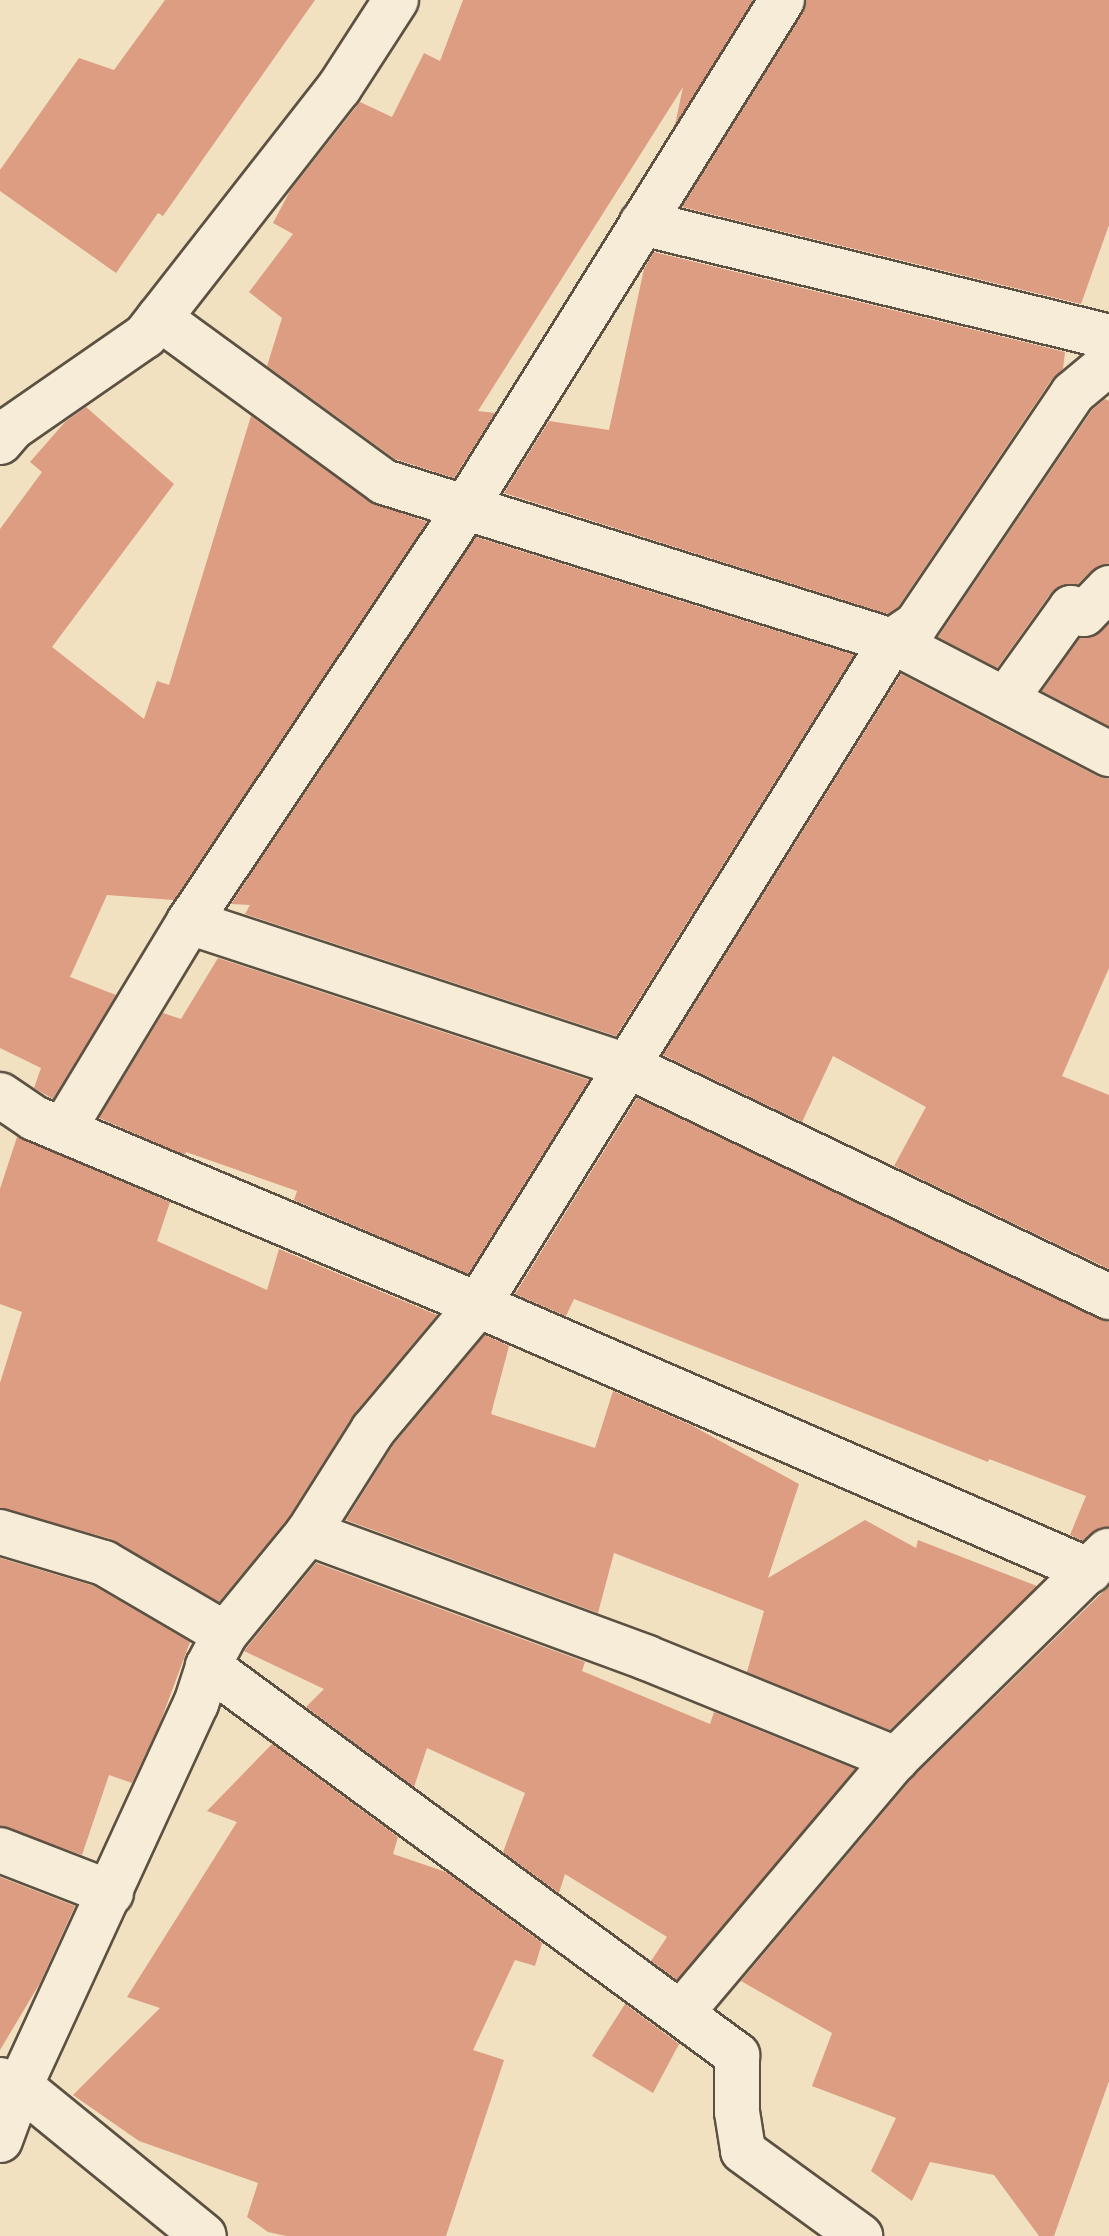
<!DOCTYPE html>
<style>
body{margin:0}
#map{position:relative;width:1109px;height:2236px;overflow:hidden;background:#f1e1c1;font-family:"Gentium Book Plus",serif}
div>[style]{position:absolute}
.building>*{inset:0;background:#dc9d82}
.roads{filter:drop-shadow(2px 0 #5c5142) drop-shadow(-2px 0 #5c5142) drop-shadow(0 2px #5c5142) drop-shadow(0 -2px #5c5142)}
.minor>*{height:44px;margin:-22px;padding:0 22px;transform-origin:22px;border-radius:22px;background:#f6ecd7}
span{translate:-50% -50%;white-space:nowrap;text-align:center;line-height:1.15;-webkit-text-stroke:7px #f6ecd7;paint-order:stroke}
</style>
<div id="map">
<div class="building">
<i style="clip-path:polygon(165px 0,315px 0,163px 216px,158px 213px,116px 273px,0 191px,0 170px,79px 58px,114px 70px)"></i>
<i style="clip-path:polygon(463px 0,753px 0,675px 125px,683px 87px,478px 411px,495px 413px,454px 478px,395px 459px,267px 366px,282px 318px,249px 292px,293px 234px,273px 223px,290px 191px,360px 102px,392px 117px,424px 53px,440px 61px)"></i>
<i style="clip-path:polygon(807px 0,1109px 0,1109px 225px,1081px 304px,682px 207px,803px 13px)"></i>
<i style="clip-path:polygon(654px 252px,1065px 352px,1063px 369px,1052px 379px,898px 607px,888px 614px,504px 493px,549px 421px,609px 430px,644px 269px)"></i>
<i style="clip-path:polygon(1105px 399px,1109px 401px,1109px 564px,1092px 570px,1078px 584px,1060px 586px,1051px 593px,997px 668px,938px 637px,1092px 410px)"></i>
<i style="clip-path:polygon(86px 407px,174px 484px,52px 647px,144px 719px,157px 681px,169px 685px,251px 416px,370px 502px,427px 522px,174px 900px,107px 895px,70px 977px,116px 995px,53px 1099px,34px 1088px,41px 1068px,0 1048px,0 529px,42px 472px,30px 462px,65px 422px)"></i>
<i style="clip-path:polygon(476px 537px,854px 655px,616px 1036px,245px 914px,250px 905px,231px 904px)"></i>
<i style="clip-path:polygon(1109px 624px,1109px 726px,1042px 691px,1080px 638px,1090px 638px)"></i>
<i style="clip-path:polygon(901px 674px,1097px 776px,1109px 779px,1109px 968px,1062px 1076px,1109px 1095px,1109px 1269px,894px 1166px,926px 1107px,833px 1056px,802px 1122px,663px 1055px)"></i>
<i style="clip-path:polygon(218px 958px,589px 1080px,468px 1274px,294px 1200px,297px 1191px,186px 1152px,185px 1155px,99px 1118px,163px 1013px,181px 1019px)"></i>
<i style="clip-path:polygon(637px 1098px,1109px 1322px,1109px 1527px,1101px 1527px,1083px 1541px,1070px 1535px,1086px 1496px,989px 1459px,988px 1462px,574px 1299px,566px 1316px,515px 1294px)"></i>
<i style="clip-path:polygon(17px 1137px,170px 1202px,157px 1241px,267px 1290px,279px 1249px,437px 1315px,354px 1414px,288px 1518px,219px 1602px,111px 1539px,0 1508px,0 1383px,22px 1312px,0 1304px,0 1189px)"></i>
<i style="clip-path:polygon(485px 1335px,509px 1346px,491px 1414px,595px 1448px,613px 1391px,691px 1425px,799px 1484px,768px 1578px,865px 1520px,916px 1548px,918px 1540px,1037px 1586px,890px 1730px,747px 1672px,764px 1611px,614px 1553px,598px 1613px,346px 1520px,393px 1445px)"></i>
<i style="clip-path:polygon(0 1558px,94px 1586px,190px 1642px,160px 1723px,132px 1783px,109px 1775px,82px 1855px,0 1826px)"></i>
<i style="clip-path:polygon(316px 1563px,585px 1662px,582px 1671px,710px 1724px,714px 1712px,855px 1769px,677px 1980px,651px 1961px,667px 1937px,565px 1874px,559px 1893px,503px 1852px,525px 1793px,427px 1748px,414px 1787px,306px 1707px,324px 1689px,244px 1651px)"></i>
<i style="clip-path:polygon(1109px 1586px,1109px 2081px,1054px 2236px,1039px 2236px,994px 2175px,930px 2162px,912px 2201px,871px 2171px,896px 2118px,812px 2086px,832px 2033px,741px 1981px,914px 1776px)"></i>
<i style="clip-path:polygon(272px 1744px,398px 1837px,393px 1854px,446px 1872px,542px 1943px,535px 1966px,515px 1960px,473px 2050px,504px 2060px,446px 2236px,286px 2236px,268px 2232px,247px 2217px,258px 2183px,139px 2141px,73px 2095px,160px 2008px,127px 1997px,237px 1822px,207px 1811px)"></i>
<i style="clip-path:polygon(0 1877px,75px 1906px,40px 1983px,0 2050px)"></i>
<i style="clip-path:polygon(625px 2004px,679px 2044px,653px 2093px,592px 2056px)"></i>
</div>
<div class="roads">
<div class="minor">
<i style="left:782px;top:0;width:627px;rotate:121.97deg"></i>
<i style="left:450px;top:532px;width:469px;rotate:123.8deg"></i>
<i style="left:189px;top:922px;width:462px;rotate:18.2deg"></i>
<i style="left:628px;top:1066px;width:534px;rotate:25.65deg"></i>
<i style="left:642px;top:223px;width:481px;rotate:13.7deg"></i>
<i style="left:159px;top:318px;width:278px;rotate:36.1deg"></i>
<i style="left:384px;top:482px;width:532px;rotate:17.38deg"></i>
<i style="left:892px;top:641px;width:245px;rotate:27.5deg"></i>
<i style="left:0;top:442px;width:18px;rotate:-49deg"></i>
<i style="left:12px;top:428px;width:162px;rotate:-34.7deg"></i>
<i style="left:145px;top:336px;width:315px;rotate:-52deg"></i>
<i style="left:339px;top:88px;width:105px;rotate:-57.1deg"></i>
<i style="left:1005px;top:700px;width:113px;rotate:-54.3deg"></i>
<i style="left:1071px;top:608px;width:14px;rotate:25deg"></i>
<i style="left:1084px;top:614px;width:36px;rotate:-46deg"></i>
<i style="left:0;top:1095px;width:41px;rotate:34.1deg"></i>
<i style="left:34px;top:1118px;width:482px;rotate:22.8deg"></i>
<i style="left:478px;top:1305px;width:667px;rotate:23.49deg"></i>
<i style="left:63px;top:1130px;width:243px;rotate:-58.8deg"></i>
<i style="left:0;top:1532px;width:109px;rotate:16.6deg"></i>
<i style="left:104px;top:1563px;width:140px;rotate:30.4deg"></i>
<i style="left:308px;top:1533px;width:361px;rotate:20.2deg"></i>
<i style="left:647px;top:1658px;width:269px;rotate:22.1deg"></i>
<i style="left:208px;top:1666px;width:657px;rotate:36.33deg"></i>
<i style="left:737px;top:2055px;width:57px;rotate:90deg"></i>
<i style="left:737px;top:2112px;width:39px;rotate:81deg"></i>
<i style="left:743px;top:2151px;width:145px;rotate:36deg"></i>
<i style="left:0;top:1850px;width:119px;rotate:21.2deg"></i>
<i style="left:681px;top:2013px;width:333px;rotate:-49.8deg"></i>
<i style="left:896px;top:1759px;width:297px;rotate:-44.5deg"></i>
<i style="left:0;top:2080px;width:21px;rotate:17deg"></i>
<i style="left:20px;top:2086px;width:237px;rotate:39.2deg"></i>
<i style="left:0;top:2140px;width:58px;rotate:-69.7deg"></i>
<i style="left:20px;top:2086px;width:421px;rotate:-65.3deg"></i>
<i style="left:196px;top:1704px;width:40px;rotate:-72deg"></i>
<i style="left:208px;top:1666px;width:36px;rotate:-62deg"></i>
<i style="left:225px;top:1634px;width:131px;rotate:-50.6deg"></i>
<i style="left:308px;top:1533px;width:122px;rotate:-57.7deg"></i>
<i style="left:373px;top:1430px;width:163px;rotate:-50deg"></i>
<i style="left:478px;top:1305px;width:782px;rotate:-58.06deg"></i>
<i style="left:892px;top:641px;width:29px;rotate:-34deg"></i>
<i style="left:916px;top:625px;width:280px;rotate:-55.9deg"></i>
<i style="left:1073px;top:393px;width:47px;rotate:-39.8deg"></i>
</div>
</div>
</div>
